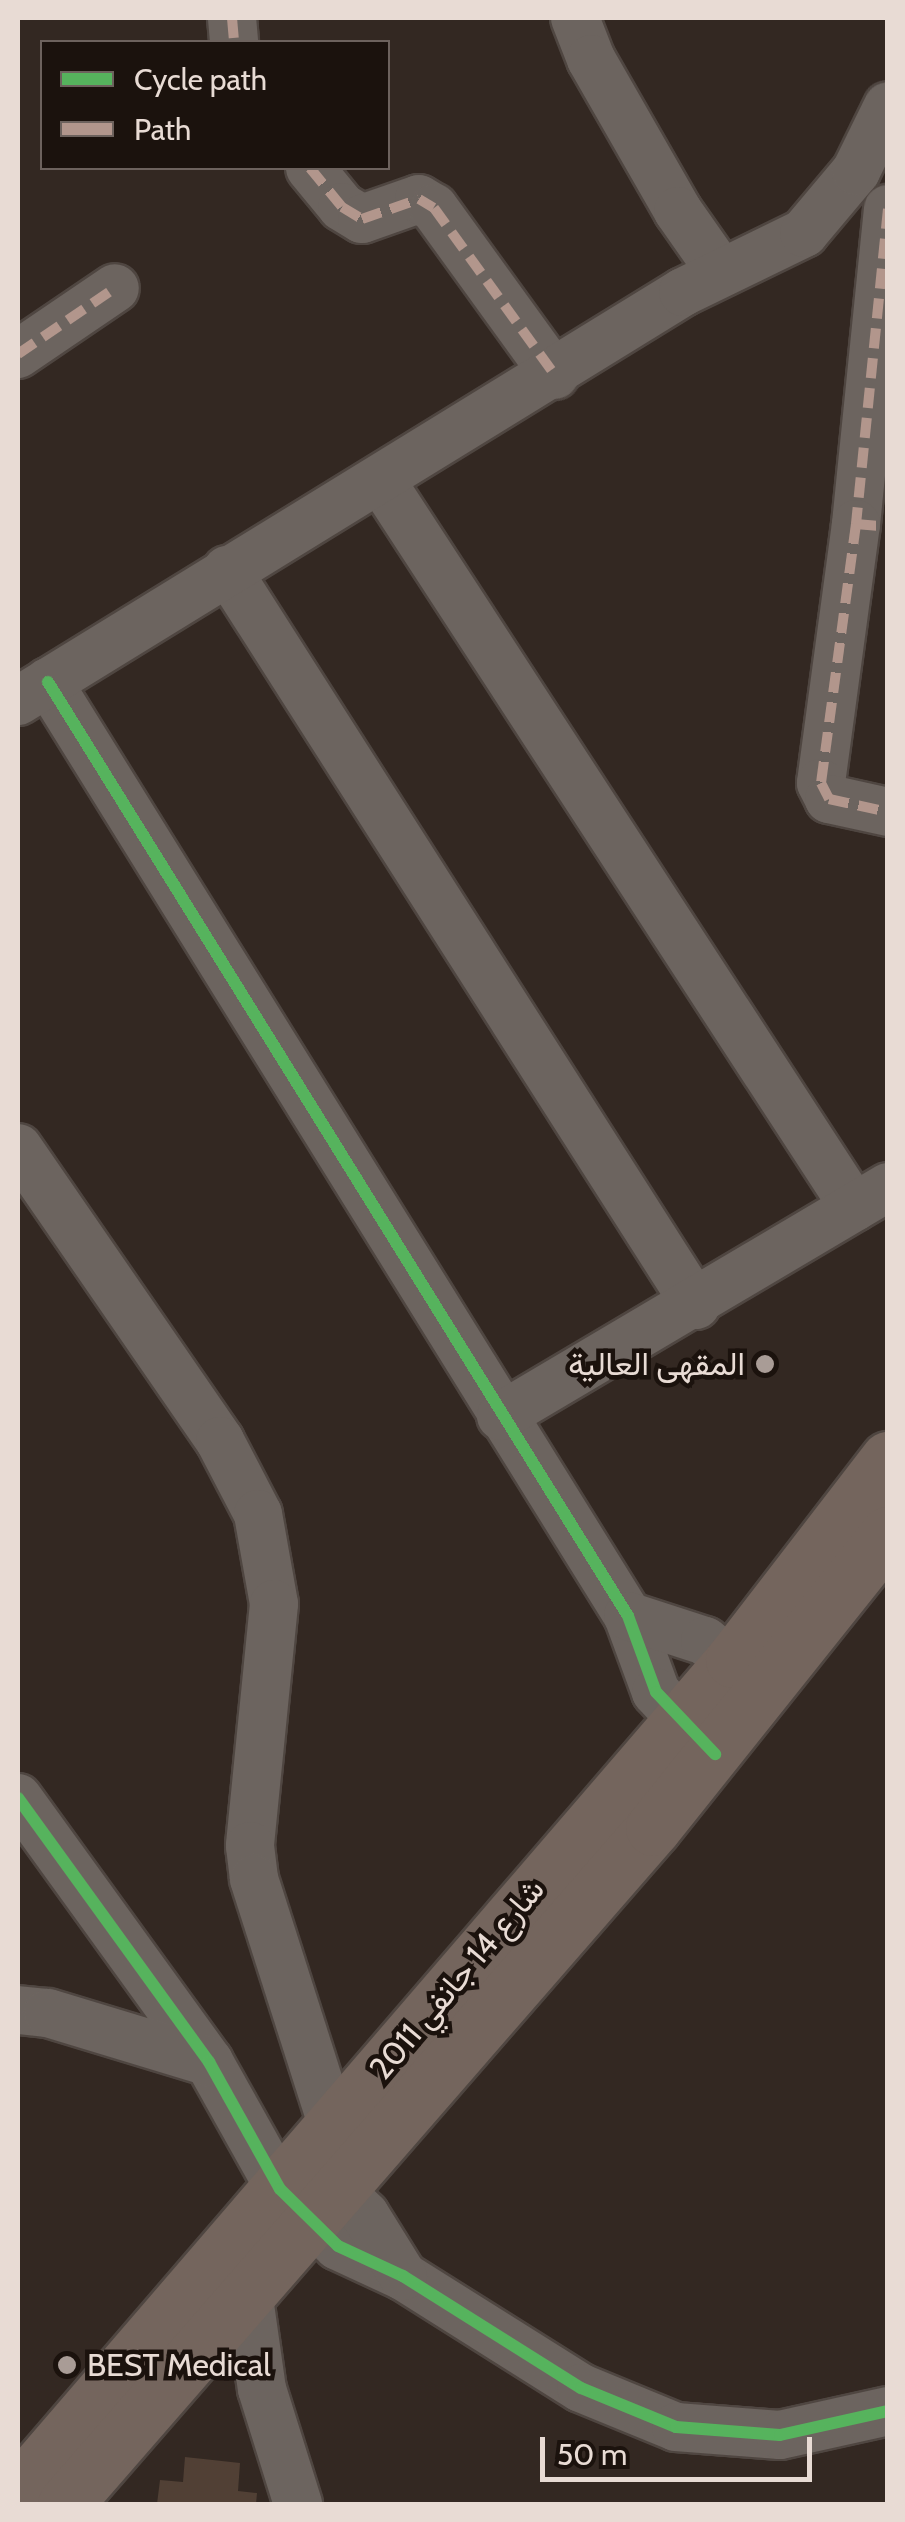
<!DOCTYPE html>
<meta charset="utf-8">
<style>
body{margin:0}
#map{position:relative;width:905px;height:2522px;overflow:hidden;background:#332822;font-family:Cabin,Vazirmatn,sans-serif}
div>[style]{position:absolute}
.building>*{inset:0;background:#514035}
.roads{filter:drop-shadow(2px 0 #4f4641) drop-shadow(-2px 0 #4f4641) drop-shadow(0 2px #4f4641) drop-shadow(0 -2px #4f4641)}
.minor>*{height:48px;margin:-24px;padding:0 24px;transform-origin:24px;border-radius:24px;background:#6c645f}
.major>*{height:55px;margin:-27.5px;padding:0 27.5px;transform-origin:27.5px;border-radius:27.5px;background:#74655d}
.quiet>*{height:10px;margin-top:-5px;transform-origin:0;background:repeating-linear-gradient(90deg,#b2968c 0 20px,transparent 0 30px)}
.cycleway>*{height:12px;margin:-6px;padding:0 6px;transform-origin:6px;border-radius:6px;background:#56b35d}
.dots>*{width:28px;height:28px;translate:-50% -50%;box-sizing:border-box;border:5px solid #1b120d;border-radius:50%}
span{translate:-50% -50%;white-space:nowrap;text-align:center;line-height:1.15;-webkit-text-stroke:9px #1b120d;paint-order:stroke}
.poi-label{font-size:32px;color:#e8dbd4}
.right{translate:-100% -50%;text-align:right}
.left{translate:0 -50%;text-align:left}
.street-label{font-size:32px;color:#e8dbd4}
.frame{position:absolute;inset:0;border:20px solid #e8dbd4;pointer-events:none}
.legend{position:absolute;left:40px;top:40px;width:350px;height:130px;box-sizing:border-box;background:#1b120d;border:2px solid #6d625d;margin:0;padding:12px 18px;list-style:none;font-size:30px;color:#e8dbd4}
.legend li{display:flex;align-items:center;gap:20px;height:50px}
.legend b{width:50px;border:2px solid #6d625d}
.scale{position:absolute;left:540px;top:2437px;width:272px;height:45px;box-sizing:border-box;border:5px solid #e8dbd4;border-top:0;padding-left:12px;font-size:30px;line-height:35px;white-space:nowrap;color:#e8dbd4;-webkit-text-stroke:8px #1b120d;paint-order:stroke}
</style>
<div id="map">
<div class="building">
<i style="clip-path:polygon(185px 2457px,240px 2463px,238px 2491px,257px 2493px,256px 2504px,157px 2504px,160px 2480px,183px 2482px)"></i>
</div>
<div class="roads">
<div class="minor">
<i style="left:232px;top:18px;width:24px;rotate:85deg"></i>
<i style="left:575px;top:18px;width:44px;rotate:68.7deg"></i>
<i style="left:591px;top:59px;width:175px;rotate:60.2deg"></i>
<i style="left:678px;top:211px;width:73px;rotate:55deg"></i>
<i style="left:310px;top:168px;width:50px;rotate:50.6deg"></i>
<i style="left:342px;top:207px;width:23px;rotate:31deg"></i>
<i style="left:362px;top:219px;width:60px;rotate:-19.3deg"></i>
<i style="left:419px;top:199px;width:17px;rotate:31deg"></i>
<i style="left:434px;top:208px;width:206px;rotate:54.1deg"></i>
<i style="left:888px;top:209px;width:317px;rotate:95.8deg"></i>
<i style="left:856px;top:524px;width:261px;rotate:97.7deg"></i>
<i style="left:821px;top:783px;width:18px;rotate:63deg"></i>
<i style="left:829px;top:799px;width:60px;rotate:12.4deg"></i>
<i style="left:18px;top:354px;width:117px;rotate:-34.2deg"></i>
<i style="left:380px;top:479px;width:869px;rotate:56.93deg"></i>
<i style="left:227px;top:570px;width:872px;rotate:57.46deg"></i>
<i style="left:48px;top:682px;width:1099px;rotate:58.16deg"></i>
<i style="left:628px;top:1616px;width:81px;rotate:69.8deg"></i>
<i style="left:656px;top:1692px;width:75px;rotate:47.2deg"></i>
<i style="left:18px;top:701px;width:781px;rotate:-31.59deg"></i>
<i style="left:683px;top:292px;width:135px;rotate:-26deg"></i>
<i style="left:804px;top:233px;width:81px;rotate:-50deg"></i>
<i style="left:856px;top:171px;width:72px;rotate:-63.8deg"></i>
<i style="left:18px;top:1148px;width:356px;rotate:55.4deg"></i>
<i style="left:220px;top:1441px;width:82px;rotate:62.5deg"></i>
<i style="left:258px;top:1514px;width:91px;rotate:79.9deg"></i>
<i style="left:274px;top:1604px;width:243px;rotate:95.7deg"></i>
<i style="left:250px;top:1846px;width:33px;rotate:83deg"></i>
<i style="left:254px;top:1879px;width:259px;rotate:72.3deg"></i>
<i style="left:501px;top:1416px;width:450px;rotate:-30.6deg"></i>
<i style="left:628px;top:1616px;width:81px;rotate:18deg"></i>
<i style="left:705px;top:1641px;width:70px;rotate:38.7deg"></i>
<i style="left:18px;top:1798px;width:326px;rotate:54.1deg"></i>
<i style="left:209px;top:2062px;width:145px;rotate:60.8deg"></i>
<i style="left:280px;top:2189px;width:81px;rotate:44.5deg"></i>
<i style="left:338px;top:2246px;width:72px;rotate:24.8deg"></i>
<i style="left:403px;top:2276px;width:210px;rotate:32.2deg"></i>
<i style="left:581px;top:2388px;width:103px;rotate:22.3deg"></i>
<i style="left:676px;top:2427px;width:104px;rotate:4.4deg"></i>
<i style="left:780px;top:2435px;width:111px;rotate:-12.5deg"></i>
<i style="left:18px;top:2010px;width:30px;rotate:6deg"></i>
<i style="left:48px;top:2013px;width:168px;rotate:16.9deg"></i>
<i style="left:311px;top:2163px;width:75px;rotate:43.9deg"></i>
<i style="left:365px;top:2215px;width:72px;rotate:58.1deg"></i>
<i style="left:245px;top:2270px;width:120px;rotate:81.9deg"></i>
<i style="left:262px;top:2389px;width:121px;rotate:72.6deg"></i>
</div>
<div class="major">
<i style="left:18px;top:2491px;width:1096px;rotate:-49.29deg"></i>
<i style="left:733px;top:1660px;width:254px;rotate:-52.4deg"></i>
<i style="left:65px;top:2504px;width:896px;rotate:-48.98deg"></i>
<i style="left:653px;top:1828px;width:376px;rotate:-51.4deg"></i>
</div>
</div>
<div class="quiet">
<i style="left:232px;top:18px;width:24px;rotate:85deg"></i>
<i style="left:310px;top:168px;width:50px;rotate:50.6deg"></i>
<i style="left:342px;top:207px;width:23px;rotate:31deg"></i>
<i style="left:362px;top:219px;width:60px;rotate:-19.3deg"></i>
<i style="left:419px;top:199px;width:17px;rotate:31deg"></i>
<i style="left:434px;top:208px;width:206px;rotate:54.1deg"></i>
<i style="left:888px;top:209px;width:317px;rotate:95.8deg"></i>
<i style="left:856px;top:524px;width:261px;rotate:97.7deg"></i>
<i style="left:821px;top:783px;width:18px;rotate:63deg"></i>
<i style="left:829px;top:799px;width:60px;rotate:12.4deg"></i>
<i style="left:18px;top:354px;width:117px;rotate:-34.2deg"></i>
<i style="left:856px;top:524px;width:32px;rotate:5deg"></i>
</div>
<div class="cycleway">
<i style="left:48px;top:682px;width:1099px;rotate:58.16deg"></i>
<i style="left:628px;top:1616px;width:81px;rotate:69.8deg"></i>
<i style="left:656px;top:1692px;width:86px;rotate:46.4deg"></i>
<i style="left:18px;top:1798px;width:326px;rotate:54.1deg"></i>
<i style="left:209px;top:2062px;width:145px;rotate:60.8deg"></i>
<i style="left:280px;top:2189px;width:81px;rotate:44.5deg"></i>
<i style="left:338px;top:2246px;width:72px;rotate:24.8deg"></i>
<i style="left:403px;top:2276px;width:210px;rotate:32.2deg"></i>
<i style="left:581px;top:2388px;width:103px;rotate:22.3deg"></i>
<i style="left:676px;top:2427px;width:104px;rotate:4.4deg"></i>
<i style="left:780px;top:2435px;width:111px;rotate:-12.5deg"></i>
</div>
<div class="dots">
<i style="left:765px;top:1364px;background:#a99c96"></i>
<i style="left:67px;top:2365px;background:#a99c96"></i>
</div>
<div class="poi-label">
<span class="right" style="left:745px;top:1364px">المقهى العالية</span>
<span class="left" style="left:87px;top:2365px">BEST Medical</span>
</div>
<div class="street-label">
<span style="left:457px;top:1979px;rotate:-50deg">شارع 14 جانفي 2011</span>
</div>
<div class="frame"></div>
<ul class="legend">
<li><b style="height:12px;background:#56b35d"></b>Cycle path</li>
<li><b style="height:12px;background:#b2968c"></b>Path</li>
</ul>
<div class="scale">50 m</div>
</div>
